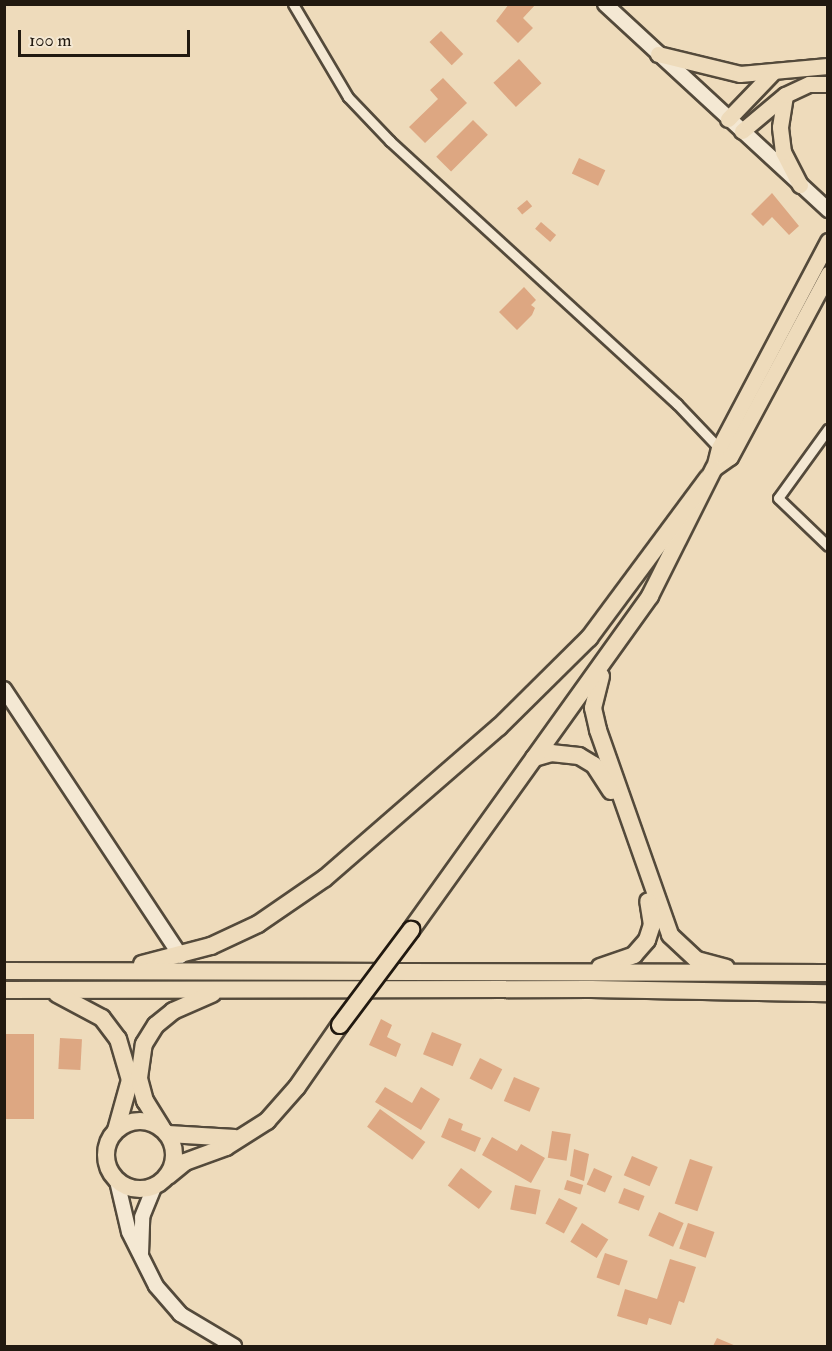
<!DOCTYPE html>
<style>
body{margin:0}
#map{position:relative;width:832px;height:1351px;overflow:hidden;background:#eedbbb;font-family:"IM FELL Double Pica",serif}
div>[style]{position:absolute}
.building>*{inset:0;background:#dda782;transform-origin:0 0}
.roads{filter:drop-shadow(2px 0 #544a3b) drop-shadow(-2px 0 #544a3b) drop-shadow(0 2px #544a3b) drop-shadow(0 -2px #544a3b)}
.street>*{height:9px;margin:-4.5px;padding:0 4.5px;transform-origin:4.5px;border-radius:4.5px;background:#f4e8d3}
.secondary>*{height:14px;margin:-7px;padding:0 7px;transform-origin:7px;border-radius:7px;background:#f4e8d3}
.primary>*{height:15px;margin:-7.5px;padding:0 7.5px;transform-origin:7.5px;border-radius:7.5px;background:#eedbbb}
.highway>*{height:16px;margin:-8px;padding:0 8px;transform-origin:8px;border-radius:8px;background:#eedbbb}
.highway>.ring{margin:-8px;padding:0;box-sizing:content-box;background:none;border:16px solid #eedbbb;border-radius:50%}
.bridges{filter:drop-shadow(2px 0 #211910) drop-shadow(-2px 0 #211910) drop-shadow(0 2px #211910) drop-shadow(0 -2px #211910)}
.highway-bridge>*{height:16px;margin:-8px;padding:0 8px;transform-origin:8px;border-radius:8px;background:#eedbbb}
span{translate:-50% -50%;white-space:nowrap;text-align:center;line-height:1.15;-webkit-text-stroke:5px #f4e8d3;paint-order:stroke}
.frame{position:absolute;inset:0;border:6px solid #211910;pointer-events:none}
.scale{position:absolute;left:18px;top:30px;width:172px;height:27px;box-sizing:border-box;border:3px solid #211910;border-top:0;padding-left:8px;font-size:18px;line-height:21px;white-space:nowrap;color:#211910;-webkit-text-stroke:4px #f4e8d3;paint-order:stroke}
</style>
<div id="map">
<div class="building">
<i style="clip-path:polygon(509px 4px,536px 4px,523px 18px,533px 28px,518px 43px,496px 21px)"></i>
<i style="left:441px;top:31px;width:32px;height:16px;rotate:46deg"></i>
<i style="left:519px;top:59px;width:33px;height:35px;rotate:47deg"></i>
<i style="clip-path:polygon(443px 78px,467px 103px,425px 143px,409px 127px,438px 99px,430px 90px)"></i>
<i style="left:473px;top:120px;width:21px;height:52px;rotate:45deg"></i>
<i style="left:579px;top:158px;width:29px;height:17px;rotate:25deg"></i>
<i style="clip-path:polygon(772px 193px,799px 226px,789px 235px,772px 217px,763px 226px,751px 214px)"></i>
<i style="left:527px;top:200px;width:8px;height:13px;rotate:50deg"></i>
<i style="left:541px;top:222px;width:20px;height:9px;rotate:41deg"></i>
<i style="clip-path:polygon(524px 287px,536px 300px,531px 305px,535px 308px,532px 315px,517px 330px,499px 312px)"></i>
<i style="clip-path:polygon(381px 1019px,392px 1025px,387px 1037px,401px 1044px,396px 1057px,369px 1045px)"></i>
<i style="left:432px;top:1032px;width:32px;height:24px;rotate:22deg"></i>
<i style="left:4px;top:1034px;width:30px;height:85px"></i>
<i style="left:60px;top:1038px;width:22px;height:31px;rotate:3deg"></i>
<i style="left:480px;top:1058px;width:25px;height:23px;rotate:27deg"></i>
<i style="left:514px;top:1077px;width:28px;height:26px;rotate:23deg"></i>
<i style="clip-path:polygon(385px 1087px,412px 1103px,421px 1087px,440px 1099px,421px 1130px,375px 1102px)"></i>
<i style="left:380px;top:1109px;width:56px;height:22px;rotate:36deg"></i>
<i style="clip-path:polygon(449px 1118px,463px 1124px,461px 1130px,481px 1138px,475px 1152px,441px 1137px)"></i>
<i style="left:552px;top:1131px;width:19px;height:27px;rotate:9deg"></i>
<i style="clip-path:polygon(492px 1137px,517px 1151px,521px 1144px,545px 1158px,531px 1183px,482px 1155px)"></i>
<i style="clip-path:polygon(574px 1149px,589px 1154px,584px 1181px,570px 1176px)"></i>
<i style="left:632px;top:1156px;width:28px;height:21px;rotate:23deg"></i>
<i style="left:690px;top:1159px;width:24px;height:47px;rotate:19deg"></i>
<i style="left:461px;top:1168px;width:39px;height:22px;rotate:37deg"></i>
<i style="left:594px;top:1168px;width:20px;height:18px;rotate:24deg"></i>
<i style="left:567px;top:1180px;width:17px;height:10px;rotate:17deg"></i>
<i style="left:515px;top:1185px;width:26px;height:25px;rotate:11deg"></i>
<i style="left:624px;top:1188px;width:22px;height:16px;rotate:21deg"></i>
<i style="left:559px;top:1198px;width:21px;height:29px;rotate:28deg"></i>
<i style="left:659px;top:1212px;width:27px;height:26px;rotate:24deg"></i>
<i style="left:582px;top:1223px;width:31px;height:22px;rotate:32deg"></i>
<i style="left:688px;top:1223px;width:28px;height:27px;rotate:19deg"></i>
<i style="left:605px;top:1253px;width:24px;height:26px;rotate:19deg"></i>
<i style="clip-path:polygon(670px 1259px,696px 1267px,684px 1303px,679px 1301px,671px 1325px,649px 1318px,647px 1325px,617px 1316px,625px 1289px,657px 1299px)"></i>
<i style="clip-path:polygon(717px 1338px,736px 1346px,713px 1346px)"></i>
</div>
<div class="roads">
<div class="street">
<i style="left:293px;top:4px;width:108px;rotate:59.4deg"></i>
<i style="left:348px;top:97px;width:61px;rotate:46.3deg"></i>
<i style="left:390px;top:141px;width:389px;rotate:42.5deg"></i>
<i style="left:677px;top:404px;width:64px;rotate:46.3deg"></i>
<i style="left:828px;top:429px;width:85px;rotate:125.9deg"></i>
<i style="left:778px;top:498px;width:69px;rotate:43.8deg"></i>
</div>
<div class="secondary">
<i style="left:605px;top:4px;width:304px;rotate:42.7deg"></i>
<i style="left:4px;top:689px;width:320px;rotate:56.5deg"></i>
<i style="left:117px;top:1181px;width:52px;rotate:76.8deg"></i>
<i style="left:129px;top:1232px;width:60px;rotate:63.4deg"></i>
<i style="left:156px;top:1286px;width:37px;rotate:49deg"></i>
<i style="left:180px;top:1314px;width:63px;rotate:30.7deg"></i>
<i style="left:141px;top:1254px;width:37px;rotate:-88deg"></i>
<i style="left:142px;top:1217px;width:32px;rotate:-68deg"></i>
</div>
<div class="primary">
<i style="left:658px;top:54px;width:84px;rotate:13.7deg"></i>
<i style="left:740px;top:74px;width:88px;rotate:-5.2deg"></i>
<i style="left:728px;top:119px;width:65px;rotate:-46.2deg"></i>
<i style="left:742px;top:131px;width:56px;rotate:-39.9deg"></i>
<i style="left:800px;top:185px;width:37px;rotate:-117deg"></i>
<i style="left:783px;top:152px;width:25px;rotate:-97deg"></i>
<i style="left:780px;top:127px;width:32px;rotate:-81deg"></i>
<i style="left:785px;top:95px;width:26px;rotate:-25deg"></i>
<i style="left:809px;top:84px;width:19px"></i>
<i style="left:714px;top:468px;width:21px;rotate:-76deg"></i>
<i style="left:719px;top:448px;width:234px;rotate:-62.2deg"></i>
<i style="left:714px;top:468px;width:19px;rotate:-35deg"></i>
<i style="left:730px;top:457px;width:208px;rotate:-61.8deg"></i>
</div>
<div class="highway">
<i style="left:601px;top:676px;width:33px;rotate:104deg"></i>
<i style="left:593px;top:708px;width:23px;rotate:77deg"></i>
<i style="left:598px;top:730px;width:217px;rotate:70.6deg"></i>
<i style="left:670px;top:935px;width:37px;rotate:43deg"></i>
<i style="left:697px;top:960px;width:30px;rotate:15deg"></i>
<i style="left:534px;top:758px;width:18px;rotate:-16deg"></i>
<i style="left:551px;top:753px;width:28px;rotate:6deg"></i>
<i style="left:579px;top:756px;width:17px;rotate:31deg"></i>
<i style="left:594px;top:765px;width:31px;rotate:57deg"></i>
<i style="left:411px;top:930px;width:411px;rotate:-54.4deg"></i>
<i style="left:650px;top:596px;width:143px;rotate:-63.4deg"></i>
<i style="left:142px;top:964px;width:71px;rotate:-14.6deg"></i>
<i style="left:211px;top:946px;width:52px;rotate:-25.1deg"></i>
<i style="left:258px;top:924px;width:81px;rotate:-34.5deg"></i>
<i style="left:325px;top:878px;width:230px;rotate:-41deg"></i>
<i style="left:499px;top:727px;width:127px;rotate:-44.7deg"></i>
<i style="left:589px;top:638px;width:199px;rotate:-53.4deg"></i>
<i style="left:600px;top:967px;width:36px;rotate:-19deg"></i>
<i style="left:634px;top:955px;width:20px;rotate:-49deg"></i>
<i style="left:647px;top:940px;width:16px;rotate:-72deg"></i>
<i style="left:652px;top:925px;width:24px;rotate:-99deg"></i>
<i style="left:4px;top:971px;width:824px;rotate:0.14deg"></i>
<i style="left:4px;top:990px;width:587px;rotate:-0.1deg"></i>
<i style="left:591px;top:989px;width:237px;rotate:1deg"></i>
<i style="left:57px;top:994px;width:51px;rotate:28.1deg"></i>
<i style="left:102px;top:1018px;width:26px;rotate:53deg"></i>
<i style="left:118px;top:1039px;width:43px;rotate:73.7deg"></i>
<i style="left:130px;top:1080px;width:52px;rotate:105.6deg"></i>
<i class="ring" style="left:106px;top:1121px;width:52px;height:52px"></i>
<i style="left:162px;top:1128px;width:32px;rotate:-122deg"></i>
<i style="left:145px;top:1101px;width:24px;rotate:-105deg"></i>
<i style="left:139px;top:1078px;width:34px;rotate:-82deg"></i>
<i style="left:144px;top:1044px;width:22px;rotate:-58deg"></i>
<i style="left:156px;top:1025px;width:22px;rotate:-39deg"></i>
<i style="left:173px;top:1011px;width:43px;rotate:-23.6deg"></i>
<i style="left:168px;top:1134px;width:67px;rotate:3.4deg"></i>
<i style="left:168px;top:1176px;width:22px;rotate:-39deg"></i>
<i style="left:185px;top:1162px;width:44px;rotate:-20.1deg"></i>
<i style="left:226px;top:1147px;width:49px;rotate:-32.4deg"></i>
<i style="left:267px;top:1121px;width:45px;rotate:-48.6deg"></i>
<i style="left:297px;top:1087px;width:75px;rotate:-55.3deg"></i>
</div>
</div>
<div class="bridges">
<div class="highway-bridge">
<i style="left:340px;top:1025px;width:119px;rotate:-53.2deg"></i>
</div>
</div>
<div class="frame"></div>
<div class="scale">100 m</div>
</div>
